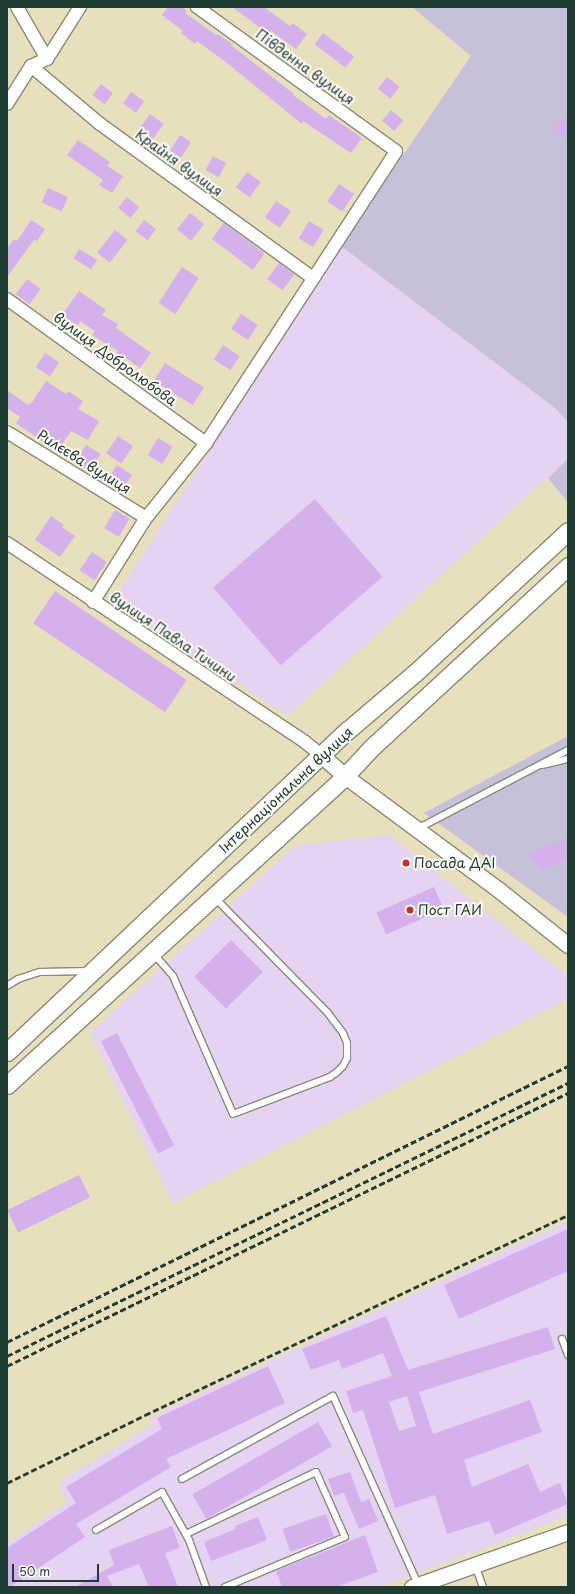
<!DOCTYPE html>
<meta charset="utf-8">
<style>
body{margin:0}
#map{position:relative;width:575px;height:1594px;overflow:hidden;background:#e8e0bc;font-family:"Playpen Sans",sans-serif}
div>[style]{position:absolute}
.built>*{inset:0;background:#e5d3f1}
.industrial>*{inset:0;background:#c7c0d9}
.building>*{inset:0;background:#d4b1ed;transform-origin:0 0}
.roads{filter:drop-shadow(1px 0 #848e78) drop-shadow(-1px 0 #848e78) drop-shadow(0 1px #848e78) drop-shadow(0 -1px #848e78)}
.service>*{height:6px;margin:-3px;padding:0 3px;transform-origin:3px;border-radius:3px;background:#fff}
.minor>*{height:12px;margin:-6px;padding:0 6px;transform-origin:6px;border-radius:6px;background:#fff}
.tertiary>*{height:15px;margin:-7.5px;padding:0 7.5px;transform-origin:7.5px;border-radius:7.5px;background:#fff}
.secondary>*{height:17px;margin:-8.5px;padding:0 8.5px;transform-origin:8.5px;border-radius:8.5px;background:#fff}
.rail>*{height:3px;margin-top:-1.5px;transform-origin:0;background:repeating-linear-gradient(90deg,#1f3d34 0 6px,transparent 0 9px)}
.dots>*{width:11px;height:11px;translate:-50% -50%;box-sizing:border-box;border:2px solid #fdfcf7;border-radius:50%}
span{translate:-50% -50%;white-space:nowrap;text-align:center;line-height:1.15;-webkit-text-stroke:4px #fdfcf7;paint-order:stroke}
.street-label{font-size:14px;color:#1f3d34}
.poi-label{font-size:14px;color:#1f3d34}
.left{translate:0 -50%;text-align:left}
.frame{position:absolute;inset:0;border:8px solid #1f3d34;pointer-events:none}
.scale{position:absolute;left:12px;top:1564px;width:87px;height:18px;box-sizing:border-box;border:2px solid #1f3d34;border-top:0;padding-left:5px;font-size:12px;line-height:14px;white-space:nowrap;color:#1f3d34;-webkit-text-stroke:3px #fdfcf7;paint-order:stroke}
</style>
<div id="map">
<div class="built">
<i style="clip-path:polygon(341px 246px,555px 408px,568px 422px,568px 459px,288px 716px,113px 601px)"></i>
<i style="clip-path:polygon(389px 835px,568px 976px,568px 999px,173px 1203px,90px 1033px,296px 845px)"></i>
<i style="clip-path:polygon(568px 1221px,568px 1516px,381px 1587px,7px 1587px,7px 1544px,67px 1502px,59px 1482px,153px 1424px,149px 1418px)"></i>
</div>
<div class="industrial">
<i style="clip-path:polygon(412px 7px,568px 7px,568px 422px,555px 408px,341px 246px,471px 56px)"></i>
<i style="clip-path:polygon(568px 459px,568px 503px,548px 478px)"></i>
<i style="clip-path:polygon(568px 736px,568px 917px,424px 813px)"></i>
</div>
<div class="building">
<i style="clip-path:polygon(168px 7px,182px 7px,187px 11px,185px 13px,216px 35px,218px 34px,232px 44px,231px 45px,250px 60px,294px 94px,293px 95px,326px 119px,329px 115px,362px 138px,351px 153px,303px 121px,302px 124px,227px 63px,197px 41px,195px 44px,181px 33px,183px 31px,162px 15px)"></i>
<i style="clip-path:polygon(232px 7px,264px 7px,290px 26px,293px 23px,307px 34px,296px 49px,271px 31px,269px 34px)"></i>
<i style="left:323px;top:33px;width:39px;height:14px;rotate:37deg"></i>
<i style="left:387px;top:77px;width:16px;height:15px;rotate:38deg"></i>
<i style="left:101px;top:84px;width:15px;height:14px;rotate:37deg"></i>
<i style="left:131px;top:92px;width:16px;height:14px;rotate:35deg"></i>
<i style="left:391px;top:110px;width:16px;height:14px;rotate:40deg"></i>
<i style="clip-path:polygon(568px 112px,568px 140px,555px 129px)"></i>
<i style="left:150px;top:114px;width:17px;height:19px;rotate:36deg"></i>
<i style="left:180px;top:135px;width:13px;height:19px;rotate:32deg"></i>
<i style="clip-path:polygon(78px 140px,110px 162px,107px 166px,123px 176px,112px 193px,99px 185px,103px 180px,67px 155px)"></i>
<i style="left:213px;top:156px;width:15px;height:16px;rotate:28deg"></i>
<i style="left:247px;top:172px;width:17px;height:19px;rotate:36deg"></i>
<i style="left:339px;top:184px;width:18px;height:21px;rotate:34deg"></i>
<i style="left:48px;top:188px;width:22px;height:16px;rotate:24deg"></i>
<i style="left:127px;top:197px;width:16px;height:14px;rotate:40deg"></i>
<i style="left:276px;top:201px;width:18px;height:20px;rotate:34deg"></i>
<i style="left:190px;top:213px;width:18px;height:21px;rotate:38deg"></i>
<i style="clip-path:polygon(31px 220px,45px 229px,37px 241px,34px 240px,7px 277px,7px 249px,14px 239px,17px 241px)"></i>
<i style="left:144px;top:220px;width:15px;height:14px;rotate:37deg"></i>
<i style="left:309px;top:221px;width:17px;height:20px;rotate:31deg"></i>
<i style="left:224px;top:223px;width:51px;height:20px;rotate:37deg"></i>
<i style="left:115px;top:230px;width:16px;height:29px;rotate:38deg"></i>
<i style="left:79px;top:249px;width:21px;height:11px;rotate:31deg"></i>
<i style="left:279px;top:263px;width:19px;height:20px;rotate:36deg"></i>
<i style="left:182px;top:267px;width:20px;height:43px;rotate:33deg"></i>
<i style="left:27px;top:279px;width:17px;height:19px;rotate:36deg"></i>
<i style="clip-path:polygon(79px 291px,106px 310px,102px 315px,118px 324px,116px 328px,151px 353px,140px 368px,126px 358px,121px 366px,112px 360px,118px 351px,92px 335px,95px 331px,80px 321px,77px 325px,62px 315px)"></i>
<i style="left:241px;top:314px;width:20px;height:18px;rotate:33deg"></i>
<i style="left:223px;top:345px;width:20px;height:17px;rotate:33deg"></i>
<i style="left:45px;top:353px;width:17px;height:17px;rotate:33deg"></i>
<i style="left:165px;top:363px;width:46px;height:21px;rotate:32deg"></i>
<i style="clip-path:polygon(46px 381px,66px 394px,68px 391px,83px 401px,78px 409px,99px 421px,88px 440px,71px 431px,57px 452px,16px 423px,20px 417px,7px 408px,7px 390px,28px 405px,30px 403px,31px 404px)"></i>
<i style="left:118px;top:436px;width:18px;height:21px;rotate:34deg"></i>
<i style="left:158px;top:438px;width:17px;height:20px;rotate:31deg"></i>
<i style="left:86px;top:445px;width:17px;height:20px;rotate:31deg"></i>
<i style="left:117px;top:465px;width:18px;height:21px;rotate:34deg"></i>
<i style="left:315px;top:499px;width:103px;height:135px;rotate:49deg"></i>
<i style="left:115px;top:510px;width:17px;height:21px;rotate:31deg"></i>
<i style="clip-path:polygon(51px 516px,64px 525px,62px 527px,75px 536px,60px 557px,35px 540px)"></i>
<i style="left:92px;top:552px;width:18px;height:22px;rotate:34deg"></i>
<i style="left:55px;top:591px;width:159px;height:39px;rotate:34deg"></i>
<i style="clip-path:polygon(568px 837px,568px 858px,542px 870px,528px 855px)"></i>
<i style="left:434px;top:887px;width:24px;height:63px;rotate:66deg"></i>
<i style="left:231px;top:940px;width:45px;height:52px;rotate:45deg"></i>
<i style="left:117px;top:1033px;width:126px;height:18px;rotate:63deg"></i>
<i style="left:79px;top:1175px;width:25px;height:80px;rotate:64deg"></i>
<i style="clip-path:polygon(568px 1229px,568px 1271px,459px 1319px,444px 1285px)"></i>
<i style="clip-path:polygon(evenodd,386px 1316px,408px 1370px,548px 1327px,555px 1349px,419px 1392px,433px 1434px,530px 1400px,542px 1432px,464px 1460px,472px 1487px,528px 1464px,540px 1492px,560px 1483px,568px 1504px,495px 1535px,489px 1521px,447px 1534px,435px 1495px,395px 1508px,363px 1410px,353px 1413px,346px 1391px,392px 1376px,383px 1353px,342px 1369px,339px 1360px,311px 1370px,302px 1349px,386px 1316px,407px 1396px,416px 1426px,399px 1431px,389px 1402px,407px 1396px)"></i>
<i style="clip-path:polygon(268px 1366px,285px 1403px,166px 1459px,171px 1467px,76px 1524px,85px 1537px,10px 1587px,7px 1587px,7px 1548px,76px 1503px,66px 1487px,162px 1429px,157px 1418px)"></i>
<i style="left:318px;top:1422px;width:28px;height:145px;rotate:60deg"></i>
<i style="clip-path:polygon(350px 1472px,361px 1502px,369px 1499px,378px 1521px,359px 1529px,344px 1493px,334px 1496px,328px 1479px)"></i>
<i style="left:326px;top:1514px;width:24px;height:46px;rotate:71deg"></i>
<i style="clip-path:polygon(258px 1517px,267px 1540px,211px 1561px,204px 1542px,236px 1529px,235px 1526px)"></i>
<i style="clip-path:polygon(172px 1526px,180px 1548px,165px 1553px,178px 1587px,149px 1587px,139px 1564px,107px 1576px,113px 1587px,75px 1587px,114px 1565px,109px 1550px)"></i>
<i style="clip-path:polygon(365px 1535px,378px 1572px,336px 1587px,282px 1587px,276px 1571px)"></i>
</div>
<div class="roads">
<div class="service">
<i style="left:542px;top:765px;width:27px;rotate:-13deg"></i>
<i style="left:417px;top:829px;width:170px;rotate:-27.6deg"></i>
<i style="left:153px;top:953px;width:30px;rotate:49deg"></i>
<i style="left:173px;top:976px;width:150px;rotate:66.5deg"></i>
<i style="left:233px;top:1114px;width:104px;rotate:-20.9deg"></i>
<i style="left:330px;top:1077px;width:9px;rotate:-36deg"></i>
<i style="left:337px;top:1072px;width:8px;rotate:-45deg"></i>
<i style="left:343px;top:1066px;width:9px;rotate:-63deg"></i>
<i style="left:347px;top:1058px;width:15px;rotate:-90deg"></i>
<i style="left:347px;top:1043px;width:11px;rotate:-112deg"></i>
<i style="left:343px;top:1033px;width:26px;rotate:-127deg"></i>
<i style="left:327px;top:1012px;width:160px;rotate:-134.5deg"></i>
<i style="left:7px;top:986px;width:13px;rotate:-32deg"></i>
<i style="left:18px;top:979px;width:23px;rotate:-18deg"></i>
<i style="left:40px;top:972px;width:48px;rotate:-1.2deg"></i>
<i style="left:562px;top:1339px;width:17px;rotate:69deg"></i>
<i style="left:182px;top:1479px;width:172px;rotate:-28.8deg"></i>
<i style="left:333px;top:1396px;width:206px;rotate:65.7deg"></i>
<i style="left:96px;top:1530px;width:76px;rotate:-29.9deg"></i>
<i style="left:162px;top:1492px;width:55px;rotate:60.6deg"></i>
<i style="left:189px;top:1540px;width:50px;rotate:70.1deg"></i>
<i style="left:186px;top:1534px;width:144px;rotate:-25.5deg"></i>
<i style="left:316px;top:1472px;width:71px;rotate:66deg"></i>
<i style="left:345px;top:1537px;width:130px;rotate:157.4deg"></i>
<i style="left:475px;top:1565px;width:23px;rotate:70deg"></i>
</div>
<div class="minor">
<i style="left:17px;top:7px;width:60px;rotate:60deg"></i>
<i style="left:31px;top:66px;width:90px;rotate:40deg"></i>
<i style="left:100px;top:124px;width:263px;rotate:35.9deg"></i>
<i style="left:7px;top:104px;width:45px;rotate:-57.7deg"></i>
<i style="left:31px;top:66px;width:17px;rotate:-24deg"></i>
<i style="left:47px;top:59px;width:62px;rotate:-57.6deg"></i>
<i style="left:7px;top:299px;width:246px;rotate:35.9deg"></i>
<i style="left:7px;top:432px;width:163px;rotate:31.7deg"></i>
<i style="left:7px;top:543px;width:358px;rotate:33.7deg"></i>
<i style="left:305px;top:742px;width:22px;rotate:39deg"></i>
<i style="left:93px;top:602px;width:99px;rotate:-57.8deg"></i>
<i style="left:146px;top:518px;width:96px;rotate:-51.3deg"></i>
<i style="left:206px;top:443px;width:348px;rotate:-56.9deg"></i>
<i style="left:396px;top:151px;width:246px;rotate:-144.1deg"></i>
</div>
<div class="tertiary">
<i style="left:322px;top:756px;width:30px;rotate:41deg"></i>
<i style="left:345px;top:776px;width:192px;rotate:36.5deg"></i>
<i style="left:499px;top:890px;width:88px;rotate:38.6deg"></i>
<i style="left:412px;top:1587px;width:165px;rotate:-19.4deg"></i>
</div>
<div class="secondary">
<i style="left:7px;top:1052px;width:469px;rotate:-43.4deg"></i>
<i style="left:348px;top:730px;width:89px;rotate:-40.5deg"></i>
<i style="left:416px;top:672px;width:207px;rotate:-42.8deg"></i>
<i style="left:7px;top:1085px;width:458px;rotate:-42.4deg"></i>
<i style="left:345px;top:776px;width:37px;rotate:-47deg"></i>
<i style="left:370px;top:749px;width:270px;rotate:-42.7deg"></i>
</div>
</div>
<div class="rail">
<i style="left:7px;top:1342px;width:625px;rotate:-26.2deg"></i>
<i style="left:7px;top:1356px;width:624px;rotate:-25.95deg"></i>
<i style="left:7px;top:1366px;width:624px;rotate:-25.95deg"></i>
<i style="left:7px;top:1483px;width:154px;rotate:-26.2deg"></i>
<i style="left:145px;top:1415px;width:468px;rotate:-25.3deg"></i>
</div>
<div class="dots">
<i style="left:406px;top:863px;background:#c8321e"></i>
<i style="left:410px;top:910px;background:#c8321e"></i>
</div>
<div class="street-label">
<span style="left:305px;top:67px;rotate:36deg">Південна вулиця</span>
<span style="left:179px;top:163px;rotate:36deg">Крайня вулиця</span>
<span style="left:115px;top:359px;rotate:36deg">вулиця Добролюбова</span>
<span style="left:84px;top:462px;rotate:32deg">Рилєєва вулиця</span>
<span style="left:173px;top:637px;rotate:34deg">вулиця Павла Тичини</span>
<span style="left:286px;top:790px;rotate:-43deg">Інтернаціональна вулиця</span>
</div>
<div class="poi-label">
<span class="left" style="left:414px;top:863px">Посада ДАІ</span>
<span class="left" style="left:418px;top:910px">Пост ГАИ</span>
</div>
<div class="frame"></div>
<div class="scale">50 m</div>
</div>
